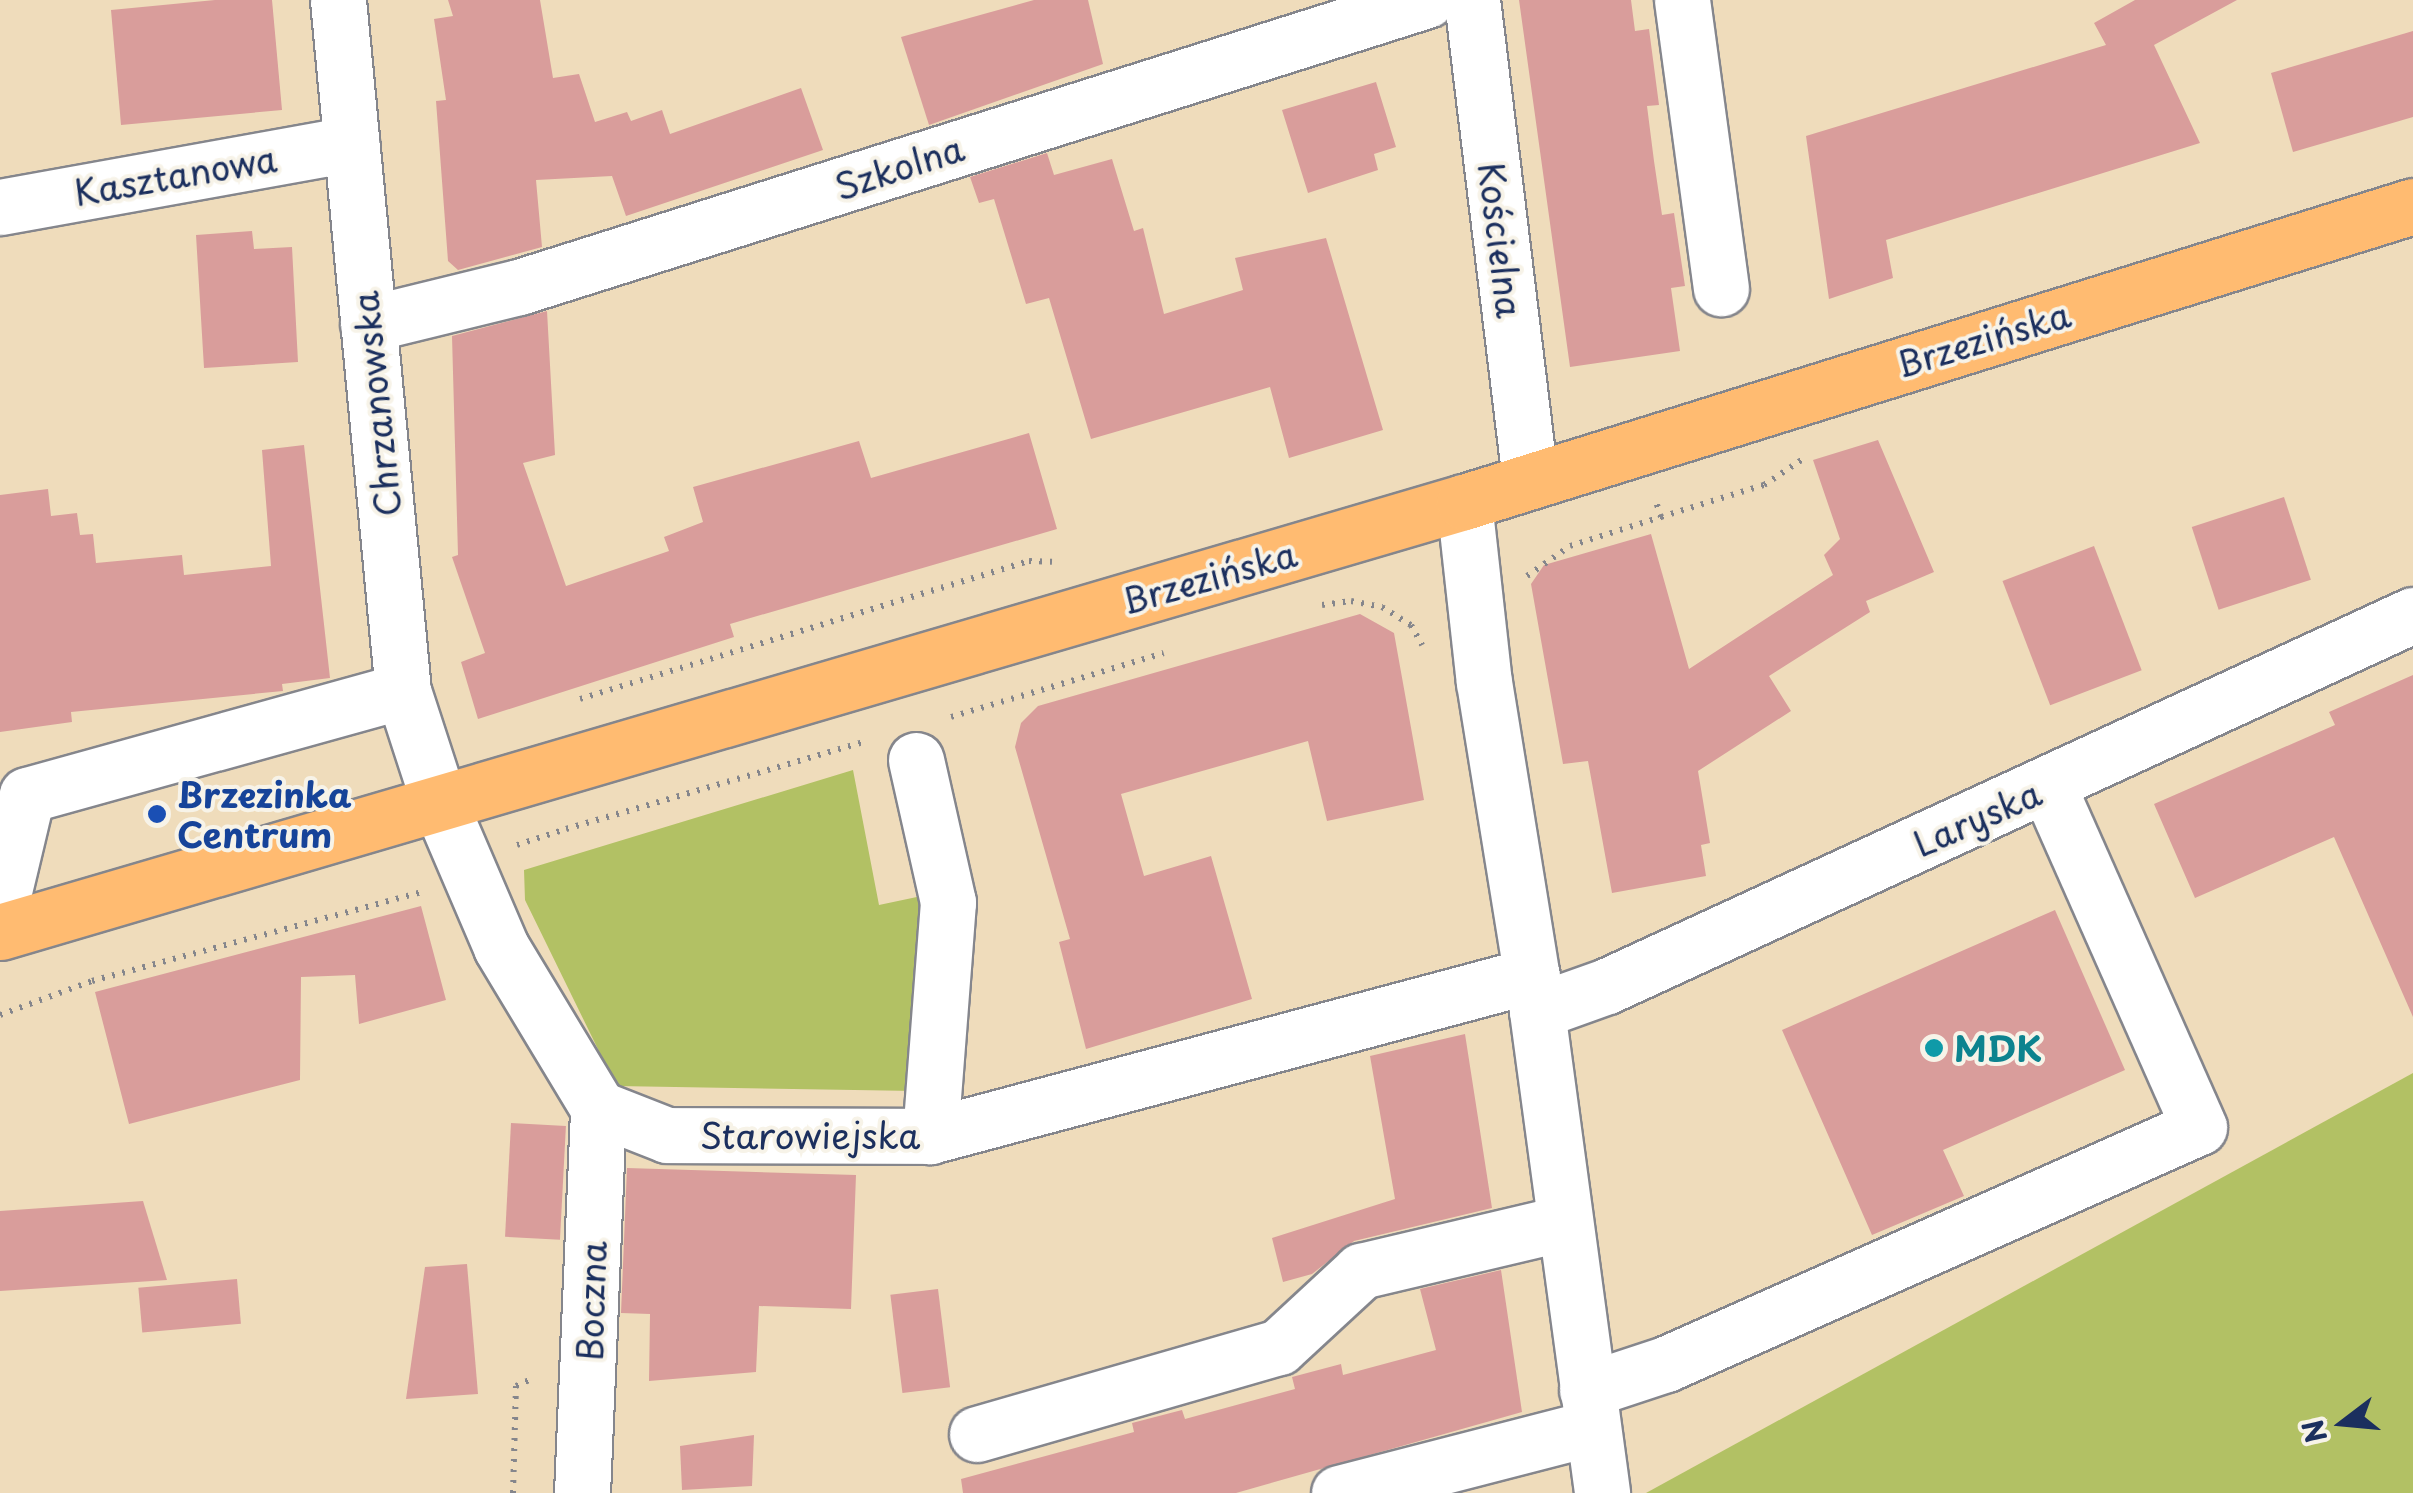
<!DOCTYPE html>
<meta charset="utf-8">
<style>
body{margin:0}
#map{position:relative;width:2413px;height:1493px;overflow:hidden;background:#efdcbb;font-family:"Playpen Sans",sans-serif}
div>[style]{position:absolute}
.green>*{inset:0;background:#b2c164}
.building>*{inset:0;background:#d99d9b;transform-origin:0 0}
.path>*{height:6px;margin-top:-3px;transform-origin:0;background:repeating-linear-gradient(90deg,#85868c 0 2.5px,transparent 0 10.5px)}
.roads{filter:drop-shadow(2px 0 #85868c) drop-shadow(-2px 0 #85868c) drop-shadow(0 2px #85868c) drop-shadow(0 -2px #85868c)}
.minor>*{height:55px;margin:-27.5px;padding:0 27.5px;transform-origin:27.5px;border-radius:27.5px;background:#fff}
.major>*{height:55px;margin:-27.5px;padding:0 27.5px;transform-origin:27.5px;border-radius:27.5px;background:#ffbb71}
.dots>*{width:28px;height:28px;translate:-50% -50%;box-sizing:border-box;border:5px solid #f7f3e8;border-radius:50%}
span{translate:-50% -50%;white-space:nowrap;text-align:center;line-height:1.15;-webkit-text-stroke:8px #f7f3e8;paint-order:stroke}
.street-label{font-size:35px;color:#1b2f5e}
.transit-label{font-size:35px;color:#164399;font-weight:700}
.left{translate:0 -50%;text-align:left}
.culture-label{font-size:35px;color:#0d838f;font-weight:700}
.north{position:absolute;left:2293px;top:1373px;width:100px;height:100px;-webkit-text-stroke:8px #f7f3e8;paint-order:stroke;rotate:254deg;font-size:28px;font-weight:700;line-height:40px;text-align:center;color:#1b2f5e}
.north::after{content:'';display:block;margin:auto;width:35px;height:45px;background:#1b2f5e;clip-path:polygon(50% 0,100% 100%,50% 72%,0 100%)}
</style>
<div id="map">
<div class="green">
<i style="clip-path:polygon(853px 770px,879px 905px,931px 894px,916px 1091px,616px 1086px,525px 900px,524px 870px)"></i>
<i style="clip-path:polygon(2413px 1073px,2413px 1493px,1646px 1493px)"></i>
</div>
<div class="building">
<i style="clip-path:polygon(215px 0,272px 0,282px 110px,121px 125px,111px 10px)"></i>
<i style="clip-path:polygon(448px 0,540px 0,553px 78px,579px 74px,595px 122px,627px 112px,631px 121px,662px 110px,670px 134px,801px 88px,823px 150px,626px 216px,612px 176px,536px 180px,542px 247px,458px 270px,448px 261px,436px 101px,446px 100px,434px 19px,453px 16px)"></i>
<i style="clip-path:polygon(1034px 0,1088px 0,1103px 64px,929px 125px,901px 37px)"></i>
<i style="clip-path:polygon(1519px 0,1631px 0,1635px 31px,1649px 29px,1659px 105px,1647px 106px,1654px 161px,1662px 215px,1674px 213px,1685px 286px,1671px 288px,1680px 351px,1570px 367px)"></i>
<i style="clip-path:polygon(2135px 0,2237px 0,2154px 45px,2200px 143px,1886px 240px,1893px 278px,1829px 299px,1806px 136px,2106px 45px,2094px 23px)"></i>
<i style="clip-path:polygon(2413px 31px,2413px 117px,2293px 152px,2271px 73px)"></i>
<i style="clip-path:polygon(1376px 82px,1396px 147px,1374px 154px,1378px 170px,1308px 193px,1282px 110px)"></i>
<i style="clip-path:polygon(1047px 153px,1054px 175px,1112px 159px,1134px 231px,1143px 228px,1164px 314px,1243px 290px,1235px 258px,1326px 238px,1383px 430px,1289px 458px,1270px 387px,1091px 439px,1049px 298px,1026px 304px,994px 199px,979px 203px,970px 177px)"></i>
<i style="clip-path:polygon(252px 231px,254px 249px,292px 247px,298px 362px,204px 368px,196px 235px)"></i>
<i style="clip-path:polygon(547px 311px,555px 455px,523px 463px,566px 586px,669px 551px,664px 537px,703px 522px,693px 487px,859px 441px,871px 478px,1029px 433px,1057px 529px,730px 624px,734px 637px,478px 719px,461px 662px,485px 653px,452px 557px,458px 555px,452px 336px)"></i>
<i style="clip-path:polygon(1878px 440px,1934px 572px,1866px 601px,1870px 612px,1769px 676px,1791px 711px,1698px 771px,1710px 843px,1701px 845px,1706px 876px,1612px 893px,1588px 761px,1563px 764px,1531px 584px,1544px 565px,1651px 534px,1689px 669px,1833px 575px,1824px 555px,1840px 539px,1813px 460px)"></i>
<i style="clip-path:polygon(304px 445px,330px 678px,282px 684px,283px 691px,71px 712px,72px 722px,0 732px,0 495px,48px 489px,51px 516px,77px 513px,80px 535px,93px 534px,96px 563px,182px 555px,184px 575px,271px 566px,262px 450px)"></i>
<i style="left:2284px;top:497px;width:87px;height:97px;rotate:72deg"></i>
<i style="left:2094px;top:546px;width:133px;height:98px;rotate:69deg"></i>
<i style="clip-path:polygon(1360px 614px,1394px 633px,1424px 800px,1327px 821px,1308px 741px,1121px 794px,1144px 876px,1211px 856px,1252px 999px,1086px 1049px,1059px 942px,1070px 939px,1015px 747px,1021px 723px,1038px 706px)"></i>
<i style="clip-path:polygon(2413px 675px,2413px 1017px,2334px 837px,2195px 898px,2154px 804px,2335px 725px,2329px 712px)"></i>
<i style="clip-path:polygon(421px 906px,446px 1000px,359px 1024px,355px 975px,301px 977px,300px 1080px,129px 1124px,95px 992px)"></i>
<i style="clip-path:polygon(2055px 910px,2125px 1070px,1943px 1150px,1964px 1196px,1872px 1235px,1782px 1030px)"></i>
<i style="clip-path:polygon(1465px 1034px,1492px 1208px,1354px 1241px,1312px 1274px,1283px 1282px,1272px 1238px,1395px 1199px,1370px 1056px)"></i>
<i style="left:511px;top:1123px;width:55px;height:114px;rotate:3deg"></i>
<i style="clip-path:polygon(627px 1168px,856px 1175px,851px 1309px,759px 1306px,756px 1372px,649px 1381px,650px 1314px,621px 1313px)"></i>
<i style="clip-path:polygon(143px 1201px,167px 1280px,0 1291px,0 1211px)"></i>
<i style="clip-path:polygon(467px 1264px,478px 1394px,406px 1399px,425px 1267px)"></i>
<i style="clip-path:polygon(1501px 1270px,1522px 1412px,1236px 1493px,963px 1493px,961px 1479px,1134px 1432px,1132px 1423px,1182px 1410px,1185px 1419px,1295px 1389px,1292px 1377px,1341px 1364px,1343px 1375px,1436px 1350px,1420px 1289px)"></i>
<i style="left:237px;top:1279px;width:45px;height:99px;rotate:85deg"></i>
<i style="left:938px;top:1289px;width:99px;height:48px;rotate:83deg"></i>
<i style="clip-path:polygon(754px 1435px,752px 1486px,682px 1490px,680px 1446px)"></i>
</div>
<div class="path">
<i style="left:1661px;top:517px;width:108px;rotate:-17.3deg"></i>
<i style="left:1764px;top:485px;width:50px;rotate:-33.7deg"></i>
<i style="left:1527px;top:576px;width:52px;rotate:-34.9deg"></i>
<i style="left:1570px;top:546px;width:96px;rotate:-17.7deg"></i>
<i style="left:1661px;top:517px;width:20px;rotate:-108deg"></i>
<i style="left:1322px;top:605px;width:29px;rotate:-8deg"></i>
<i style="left:1351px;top:601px;width:32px;rotate:11deg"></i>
<i style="left:1382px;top:607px;width:34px;rotate:32deg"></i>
<i style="left:1411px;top:625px;width:23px;rotate:61deg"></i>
<i style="left:580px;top:699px;width:470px;rotate:-17.1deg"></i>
<i style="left:1029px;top:561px;width:23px;rotate:2deg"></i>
<i style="left:951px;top:717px;width:222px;rotate:-16.7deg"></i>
<i style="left:566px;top:829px;width:314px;rotate:-16.3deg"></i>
<i style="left:517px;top:845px;width:52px;rotate:-18.1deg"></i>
<i style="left:0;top:1015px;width:98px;rotate:-20.3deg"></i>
<i style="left:92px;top:981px;width:341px;rotate:-15.1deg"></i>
<i style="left:513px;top:1493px;width:107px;rotate:-88.4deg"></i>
<i style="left:516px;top:1386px;width:17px;rotate:-24deg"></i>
</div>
<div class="roads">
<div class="minor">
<i style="left:338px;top:0;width:694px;rotate:84.63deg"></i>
<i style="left:403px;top:691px;width:117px;rotate:72deg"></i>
<i style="left:439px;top:802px;width:158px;rotate:66.8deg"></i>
<i style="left:501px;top:947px;width:188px;rotate:58.9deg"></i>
<i style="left:598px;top:1108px;width:74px;rotate:21.4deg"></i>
<i style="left:667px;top:1135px;width:263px;rotate:0.2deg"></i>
<i style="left:930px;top:1136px;width:623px;rotate:-14.97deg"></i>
<i style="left:1472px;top:0;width:482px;rotate:83.1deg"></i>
<i style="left:1682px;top:0;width:291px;rotate:82.3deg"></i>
<i style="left:0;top:207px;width:357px;rotate:-10.2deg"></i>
<i style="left:368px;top:324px;width:155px;rotate:-13.8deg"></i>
<i style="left:519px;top:287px;width:952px;rotate:-17.54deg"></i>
<i style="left:1464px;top:502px;width:181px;rotate:83.7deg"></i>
<i style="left:1484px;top:682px;width:333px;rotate:80.8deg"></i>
<i style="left:1537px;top:1011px;width:486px;rotate:82.3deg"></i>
<i style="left:916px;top:760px;width:146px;rotate:77.3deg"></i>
<i style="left:948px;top:902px;width:235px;rotate:94.4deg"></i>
<i style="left:0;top:908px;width:116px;rotate:-76.6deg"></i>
<i style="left:27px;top:795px;width:390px;rotate:-15.5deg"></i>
<i style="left:1537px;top:1011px;width:74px;rotate:-19.7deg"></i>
<i style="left:1607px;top:986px;width:887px;rotate:-24.72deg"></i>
<i style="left:1587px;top:1390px;width:83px;rotate:-18.2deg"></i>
<i style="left:1666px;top:1364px;width:583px;rotate:-23.97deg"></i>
<i style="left:2199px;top:1127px;width:373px;rotate:-113.9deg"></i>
<i style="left:977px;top:1434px;width:314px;rotate:-16.1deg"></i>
<i style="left:1279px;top:1347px;width:112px;rotate:-42.8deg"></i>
<i style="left:1361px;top:1271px;width:209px;rotate:-13.3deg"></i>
<i style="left:582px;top:1493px;width:385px;rotate:-87.6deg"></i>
<i style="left:1339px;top:1493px;width:260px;rotate:-14.5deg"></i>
</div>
<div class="major">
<i style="left:0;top:932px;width:1526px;rotate:-16.37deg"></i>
<i style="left:1464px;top:502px;width:994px;rotate:-17.32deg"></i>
</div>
</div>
<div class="dots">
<i style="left:157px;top:814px;background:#1a4fb4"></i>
<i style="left:1934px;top:1048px;background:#0f9aa8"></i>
</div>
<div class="street-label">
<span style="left:899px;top:167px;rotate:-18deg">Szkolna</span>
<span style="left:175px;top:175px;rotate:-10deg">Kasztanowa</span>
<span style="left:1501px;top:240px;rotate:83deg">Kościelna</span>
<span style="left:1983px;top:339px;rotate:-17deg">Brzezińska</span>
<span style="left:376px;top:404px;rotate:-96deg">Chrzanowska</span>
<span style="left:1209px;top:577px;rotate:-16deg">Brzezińska</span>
<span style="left:1977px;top:818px;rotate:-24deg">Laryska</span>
<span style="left:810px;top:1135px">Starowiejska</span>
<span style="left:591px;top:1301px;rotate:-88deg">Boczna</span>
</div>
<div class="transit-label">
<span class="left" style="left:177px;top:814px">Brzezinka<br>Centrum</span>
</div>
<div class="culture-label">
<span class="left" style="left:1954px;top:1048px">MDK</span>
</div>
<div class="north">N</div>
</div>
